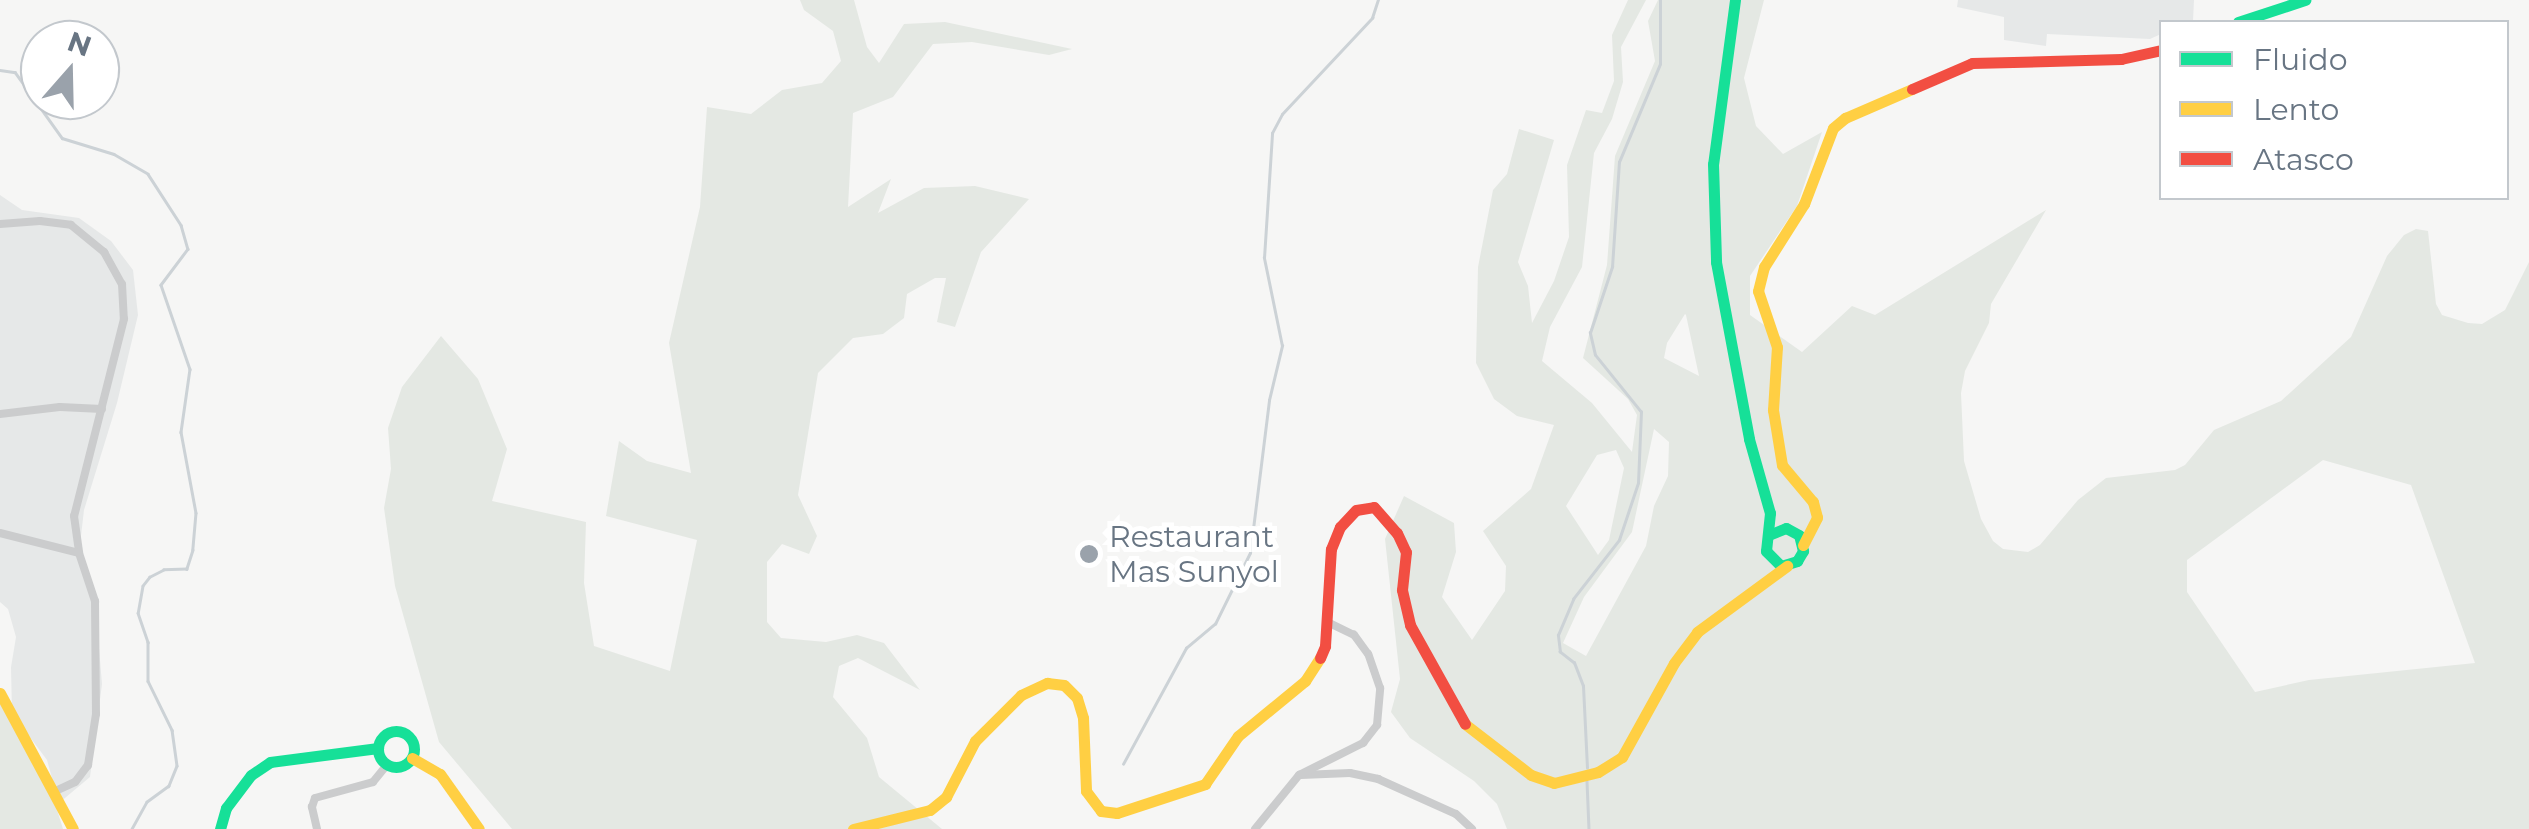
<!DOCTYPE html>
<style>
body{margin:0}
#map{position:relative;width:2529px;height:829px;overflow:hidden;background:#f6f6f5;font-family:Montserrat,sans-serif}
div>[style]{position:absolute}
.built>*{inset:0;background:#e6e8e8}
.green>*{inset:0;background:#e4e8e3}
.stream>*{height:2.5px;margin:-1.25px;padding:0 1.25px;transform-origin:1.25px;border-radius:1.25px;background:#ccd2d6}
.street>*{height:8px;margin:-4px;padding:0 4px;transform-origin:4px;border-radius:4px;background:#cbcccd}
.fast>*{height:11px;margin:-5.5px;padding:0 5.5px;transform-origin:5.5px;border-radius:5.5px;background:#16e098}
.fast>.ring{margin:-5.5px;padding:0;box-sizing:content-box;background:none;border:11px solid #16e098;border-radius:50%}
.slow>*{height:11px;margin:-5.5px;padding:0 5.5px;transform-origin:5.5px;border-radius:5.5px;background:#ffcf43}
.jam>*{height:11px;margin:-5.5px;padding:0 5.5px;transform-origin:5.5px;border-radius:5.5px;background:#f24e42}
.dots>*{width:28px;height:28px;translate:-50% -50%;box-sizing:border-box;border:5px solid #fff;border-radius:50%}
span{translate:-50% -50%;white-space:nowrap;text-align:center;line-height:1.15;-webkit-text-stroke:10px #fff;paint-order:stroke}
.poi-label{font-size:30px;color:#687583}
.left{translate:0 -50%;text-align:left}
.legend{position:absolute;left:2159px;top:20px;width:350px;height:180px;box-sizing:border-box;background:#fff;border:2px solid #c3c8cd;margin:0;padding:12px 18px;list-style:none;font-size:30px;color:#687583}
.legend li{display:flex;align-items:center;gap:20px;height:50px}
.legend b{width:50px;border:2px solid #c3c8cd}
.north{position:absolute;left:20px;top:20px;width:100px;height:100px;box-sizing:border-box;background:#fff;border:2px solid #c3c8cd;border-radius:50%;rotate:20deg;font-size:28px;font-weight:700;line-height:40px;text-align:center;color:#687583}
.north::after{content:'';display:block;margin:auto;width:35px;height:45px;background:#9aa2ab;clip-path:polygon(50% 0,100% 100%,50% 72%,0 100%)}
</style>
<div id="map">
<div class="built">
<i style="clip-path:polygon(1958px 0,2194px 0,2193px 21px,2162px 22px,2161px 34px,2150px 39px,2047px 34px,2046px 46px,2004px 40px,2004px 17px,1957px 7px)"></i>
<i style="clip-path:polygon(0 195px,22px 210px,79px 218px,111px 241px,133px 270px,138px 315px,117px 403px,84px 510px,79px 553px,95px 601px,102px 684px,90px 777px,59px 803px,47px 760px,12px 713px,11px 667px,16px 637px,8px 609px,0 602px)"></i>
</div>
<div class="green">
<i style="clip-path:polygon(800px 0,854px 0,867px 47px,879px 63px,904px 24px,945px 22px,1072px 49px,1049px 55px,972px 42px,933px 44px,893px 97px,853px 113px,848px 207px,891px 179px,878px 213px,924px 188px,975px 186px,1029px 199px,981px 252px,955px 327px,937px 322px,946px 278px,935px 278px,907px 294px,904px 318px,883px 334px,853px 338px,818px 373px,798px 495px,817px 536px,809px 554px,782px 544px,767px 562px,767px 622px,781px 638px,826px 642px,857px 635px,884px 643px,920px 690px,858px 658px,839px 666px,833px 697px,867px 738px,879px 777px,942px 829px,512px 829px,439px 742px,395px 586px,384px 508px,391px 469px,388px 428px,402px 387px,441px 336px,478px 379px,507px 449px,492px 501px,586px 522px,584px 583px,594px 646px,670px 671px,697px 540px,606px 516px,619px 441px,647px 461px,691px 473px,669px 343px,700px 207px,707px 107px,751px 114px,782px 90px,822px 83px,841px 61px,833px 31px,804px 10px)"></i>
<i style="clip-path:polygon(evenodd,1628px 0,1646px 0,1621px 47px,1623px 82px,1612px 119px,1594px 153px,1582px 267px,1550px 327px,1542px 361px,1592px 403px,1632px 452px,1637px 415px,1628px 399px,1583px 358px,1607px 265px,1615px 156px,1655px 61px,1648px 21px,1658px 0,1764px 0,1744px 78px,1756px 126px,1783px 154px,1822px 132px,1797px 206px,1750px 276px,1750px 315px,1802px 352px,1852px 306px,1875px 315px,2046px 210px,1991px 304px,1989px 323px,1965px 371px,1961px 393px,1964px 461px,1981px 519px,1993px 541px,2003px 549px,2028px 552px,2040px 545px,2078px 500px,2106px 478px,2175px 470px,2185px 465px,2214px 430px,2281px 401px,2351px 337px,2387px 256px,2404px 235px,2416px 229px,2428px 231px,2436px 304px,2442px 315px,2468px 323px,2482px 324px,2505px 310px,2529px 262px,2529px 829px,1507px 829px,1497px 804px,1474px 781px,1410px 738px,1391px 712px,1400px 679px,1385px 539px,1404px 496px,1454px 523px,1456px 552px,1442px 597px,1472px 640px,1505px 591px,1506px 566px,1483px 531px,1531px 489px,1554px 425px,1517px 416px,1494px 399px,1476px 363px,1478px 267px,1493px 190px,1507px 174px,1519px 129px,1554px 140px,1518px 262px,1528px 286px,1532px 323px,1554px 281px,1569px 237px,1567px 165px,1586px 110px,1602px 113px,1614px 81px,1612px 35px,1628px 0,1685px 314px,1686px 315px,1699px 376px,1664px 358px,1667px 343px,1685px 314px,1628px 0,1654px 429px,1669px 442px,1668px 476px,1654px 506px,1646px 546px,1586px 656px,1563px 643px,1584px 597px,1632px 532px,1654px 429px,1628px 0,1616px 450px,1624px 468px,1609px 540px,1598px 555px,1566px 506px,1597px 455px,1616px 450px,1628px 0,2323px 460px,2411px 485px,2475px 663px,2309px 680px,2255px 692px,2187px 592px,2187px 560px,2323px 460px)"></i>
<i style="clip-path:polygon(0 695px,43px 765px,63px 829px,0 829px)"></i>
</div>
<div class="stream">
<i style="left:0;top:70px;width:15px;rotate:8deg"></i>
<i style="left:15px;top:72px;width:81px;rotate:54.5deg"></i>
<i style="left:62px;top:138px;width:54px;rotate:17.1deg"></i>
<i style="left:114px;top:154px;width:39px;rotate:30deg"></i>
<i style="left:148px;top:174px;width:61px;rotate:57.1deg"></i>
<i style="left:181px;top:225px;width:25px;rotate:74deg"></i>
<i style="left:188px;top:249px;width:45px;rotate:126.9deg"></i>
<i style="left:161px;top:285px;width:89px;rotate:71deg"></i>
<i style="left:190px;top:369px;width:64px;rotate:98.1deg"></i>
<i style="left:181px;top:432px;width:82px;rotate:79.5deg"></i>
<i style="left:196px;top:513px;width:37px;rotate:95deg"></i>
<i style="left:193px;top:550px;width:20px;rotate:108deg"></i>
<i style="left:187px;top:569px;width:23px;rotate:178deg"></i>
<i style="left:164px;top:570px;width:16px;rotate:153deg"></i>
<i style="left:150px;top:577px;width:11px;rotate:128deg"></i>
<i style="left:143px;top:586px;width:27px;rotate:100deg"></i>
<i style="left:138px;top:613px;width:31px;rotate:71deg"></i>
<i style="left:148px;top:642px;width:39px;rotate:90deg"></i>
<i style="left:148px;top:681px;width:55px;rotate:63.9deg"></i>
<i style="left:172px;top:730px;width:36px;rotate:82deg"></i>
<i style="left:177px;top:766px;width:22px;rotate:112deg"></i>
<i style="left:169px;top:786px;width:27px;rotate:144deg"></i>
<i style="left:147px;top:802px;width:31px;rotate:119deg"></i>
<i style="left:1123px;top:764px;width:132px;rotate:-61.5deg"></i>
<i style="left:1186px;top:648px;width:38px;rotate:-40deg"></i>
<i style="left:1215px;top:624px;width:79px;rotate:-63.8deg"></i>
<i style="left:1250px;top:553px;width:154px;rotate:-82.9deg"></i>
<i style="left:1269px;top:400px;width:56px;rotate:-76.5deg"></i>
<i style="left:1282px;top:346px;width:90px;rotate:-101.6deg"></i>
<i style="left:1264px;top:258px;width:125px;rotate:-86.3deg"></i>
<i style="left:1272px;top:133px;width:21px;rotate:-62deg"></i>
<i style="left:1282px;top:114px;width:132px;rotate:-46.8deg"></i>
<i style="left:1372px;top:18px;width:19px;rotate:-72deg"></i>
<i style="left:1587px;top:768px;width:82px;rotate:-92.8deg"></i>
<i style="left:1583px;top:686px;width:25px;rotate:-111deg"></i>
<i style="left:1574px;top:663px;width:18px;rotate:-142deg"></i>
<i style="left:1560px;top:652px;width:17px;rotate:-97deg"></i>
<i style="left:1558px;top:635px;width:39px;rotate:-67deg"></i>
<i style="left:1573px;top:599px;width:75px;rotate:-52.1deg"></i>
<i style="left:1619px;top:540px;width:60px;rotate:-71.6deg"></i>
<i style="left:1638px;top:483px;width:71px;rotate:-87.6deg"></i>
<i style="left:1641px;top:412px;width:73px;rotate:-128.9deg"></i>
<i style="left:1595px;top:355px;width:23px;rotate:-103deg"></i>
<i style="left:1590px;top:333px;width:70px;rotate:-71.6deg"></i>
<i style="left:1612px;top:267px;width:105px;rotate:-86.2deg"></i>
<i style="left:1619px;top:162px;width:106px;rotate:-67.3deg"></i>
<i style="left:1660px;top:64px;width:64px;rotate:-90deg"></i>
<i style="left:1587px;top:781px;width:48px;rotate:87.6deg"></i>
</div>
<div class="street">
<i style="left:0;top:224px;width:40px;rotate:-4.3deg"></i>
<i style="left:40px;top:221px;width:31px;rotate:7deg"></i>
<i style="left:71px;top:225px;width:43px;rotate:39.3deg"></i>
<i style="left:104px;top:252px;width:37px;rotate:61deg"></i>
<i style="left:122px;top:284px;width:35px;rotate:87deg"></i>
<i style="left:124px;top:319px;width:203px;rotate:104.2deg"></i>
<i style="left:74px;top:516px;width:37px;rotate:82deg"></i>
<i style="left:79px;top:553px;width:51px;rotate:71.6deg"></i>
<i style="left:95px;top:601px;width:113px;rotate:89.5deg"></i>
<i style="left:96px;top:714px;width:52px;rotate:98.9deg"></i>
<i style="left:88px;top:765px;width:21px;rotate:127deg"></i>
<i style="left:75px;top:782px;width:23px;rotate:155deg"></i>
<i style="left:0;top:414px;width:60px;rotate:-6.7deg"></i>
<i style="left:60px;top:407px;width:42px;rotate:2.7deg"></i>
<i style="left:0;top:533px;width:81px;rotate:14.2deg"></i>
<i style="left:1301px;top:775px;width:49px;rotate:-2.3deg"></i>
<i style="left:1350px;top:773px;width:29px;rotate:12deg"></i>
<i style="left:1378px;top:779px;width:85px;rotate:24.2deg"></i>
<i style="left:1456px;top:814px;width:22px;rotate:43deg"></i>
<i style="left:317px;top:829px;width:23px;rotate:-103deg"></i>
<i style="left:312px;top:807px;width:9px;rotate:-72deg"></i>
<i style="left:315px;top:798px;width:60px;rotate:-15.4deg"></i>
<i style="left:373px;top:782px;width:22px;rotate:-51deg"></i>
<i style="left:1255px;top:829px;width:70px;rotate:-50.8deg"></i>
<i style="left:1299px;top:775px;width:72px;rotate:-26.6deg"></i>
<i style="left:1363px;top:743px;width:23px;rotate:-52deg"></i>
<i style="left:1377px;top:725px;width:37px;rotate:-85deg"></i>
<i style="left:1380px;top:688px;width:36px;rotate:-109deg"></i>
<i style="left:1368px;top:654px;width:24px;rotate:-126deg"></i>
<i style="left:1354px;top:635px;width:30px;rotate:-154deg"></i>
</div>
<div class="fast">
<i style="left:1735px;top:0;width:165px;rotate:97.6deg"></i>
<i style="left:1713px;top:164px;width:98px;rotate:88.2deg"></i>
<i style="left:1716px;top:262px;width:180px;rotate:79.4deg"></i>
<i style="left:1749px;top:439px;width:77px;rotate:74.2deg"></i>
<i style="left:1770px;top:513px;width:38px;rotate:96deg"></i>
<i style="left:1766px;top:551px;width:21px;rotate:45deg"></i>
<i style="left:1781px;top:566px;width:17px;rotate:-17deg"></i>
<i style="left:1797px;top:561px;width:12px;rotate:-59deg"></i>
<i style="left:1803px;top:551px;width:16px;rotate:-104deg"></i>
<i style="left:1799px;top:535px;width:15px;rotate:-152deg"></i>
<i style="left:1786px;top:528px;width:18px;rotate:158deg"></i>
<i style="left:2238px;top:22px;width:71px;rotate:-18.2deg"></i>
<i class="ring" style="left:378px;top:731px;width:25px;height:25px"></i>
<i style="left:220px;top:829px;width:22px;rotate:-74deg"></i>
<i style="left:226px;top:808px;width:41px;rotate:-52.9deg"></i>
<i style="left:251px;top:775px;width:23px;rotate:-34deg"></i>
<i style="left:270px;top:762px;width:109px;rotate:-7.4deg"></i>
</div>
<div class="slow">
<i style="left:1803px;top:545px;width:31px;rotate:-63deg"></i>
<i style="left:1817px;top:517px;width:16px;rotate:-105deg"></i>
<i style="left:1813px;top:502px;width:48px;rotate:-130deg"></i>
<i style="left:1782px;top:465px;width:56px;rotate:-99.3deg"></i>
<i style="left:1773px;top:410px;width:63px;rotate:-86.4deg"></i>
<i style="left:1777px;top:347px;width:59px;rotate:-108.7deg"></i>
<i style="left:1758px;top:291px;width:25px;rotate:-76deg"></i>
<i style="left:1764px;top:267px;width:75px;rotate:-57.6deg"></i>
<i style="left:1804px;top:204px;width:81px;rotate:-69.1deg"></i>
<i style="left:1833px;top:128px;width:16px;rotate:-40deg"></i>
<i style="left:1845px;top:118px;width:73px;rotate:-23.4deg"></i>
<i style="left:0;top:693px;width:154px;rotate:61.8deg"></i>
<i style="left:1465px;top:724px;width:83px;rotate:37.7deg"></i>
<i style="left:1531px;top:775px;width:24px;rotate:19deg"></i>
<i style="left:1554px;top:783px;width:45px;rotate:-14deg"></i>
<i style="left:1598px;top:772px;width:28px;rotate:-32deg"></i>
<i style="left:1622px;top:757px;width:107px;rotate:-61deg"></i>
<i style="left:1674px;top:663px;width:39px;rotate:-53deg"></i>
<i style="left:1697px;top:632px;width:112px;rotate:-36.3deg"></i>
<i style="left:412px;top:758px;width:32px;rotate:30deg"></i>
<i style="left:440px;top:774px;width:67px;rotate:54.7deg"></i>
<i style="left:853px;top:829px;width:79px;rotate:-13.9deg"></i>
<i style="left:930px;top:810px;width:21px;rotate:-39deg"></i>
<i style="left:946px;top:797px;width:63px;rotate:-62.6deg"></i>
<i style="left:975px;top:741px;width:65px;rotate:-45deg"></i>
<i style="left:1021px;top:695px;width:29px;rotate:-25deg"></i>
<i style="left:1047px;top:683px;width:17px;rotate:7deg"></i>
<i style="left:1064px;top:685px;width:18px;rotate:45deg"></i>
<i style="left:1077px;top:698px;width:21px;rotate:73deg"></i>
<i style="left:1083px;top:718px;width:73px;rotate:87.6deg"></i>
<i style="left:1086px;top:791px;width:25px;rotate:53deg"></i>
<i style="left:1101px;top:811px;width:16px;rotate:7deg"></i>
<i style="left:1117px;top:813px;width:93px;rotate:-18.2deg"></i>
<i style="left:1205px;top:784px;width:58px;rotate:-55.5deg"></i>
<i style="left:1238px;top:736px;width:87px;rotate:-39.4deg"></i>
<i style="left:1305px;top:681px;width:27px;rotate:-57deg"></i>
</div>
<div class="jam">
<i style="left:1912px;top:89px;width:65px;rotate:-23.4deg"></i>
<i style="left:1972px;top:63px;width:149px;rotate:-1.5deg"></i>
<i style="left:2121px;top:59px;width:42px;rotate:-12.4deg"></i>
<i style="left:1320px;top:658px;width:13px;rotate:-67deg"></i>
<i style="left:1325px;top:646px;width:97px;rotate:-86.5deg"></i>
<i style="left:1331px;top:549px;width:24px;rotate:-68deg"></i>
<i style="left:1340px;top:527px;width:23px;rotate:-47deg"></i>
<i style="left:1356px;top:510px;width:18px;rotate:-9deg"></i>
<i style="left:1374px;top:507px;width:35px;rotate:49deg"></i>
<i style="left:1397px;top:533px;width:21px;rotate:65deg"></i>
<i style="left:1406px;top:552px;width:38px;rotate:96deg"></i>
<i style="left:1402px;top:590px;width:36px;rotate:77deg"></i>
<i style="left:1410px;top:625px;width:113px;rotate:60.9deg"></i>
</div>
<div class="dots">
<i style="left:1089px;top:554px;background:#9aa2ab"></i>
</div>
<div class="poi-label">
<span class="left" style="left:1109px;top:554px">Restaurant<br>Mas Sunyol</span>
</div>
<ul class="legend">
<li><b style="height:12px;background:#16e098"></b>Fluido</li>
<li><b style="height:12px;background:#ffcf43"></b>Lento</li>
<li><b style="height:12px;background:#f24e42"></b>Atasco</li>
</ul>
<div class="north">N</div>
</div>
